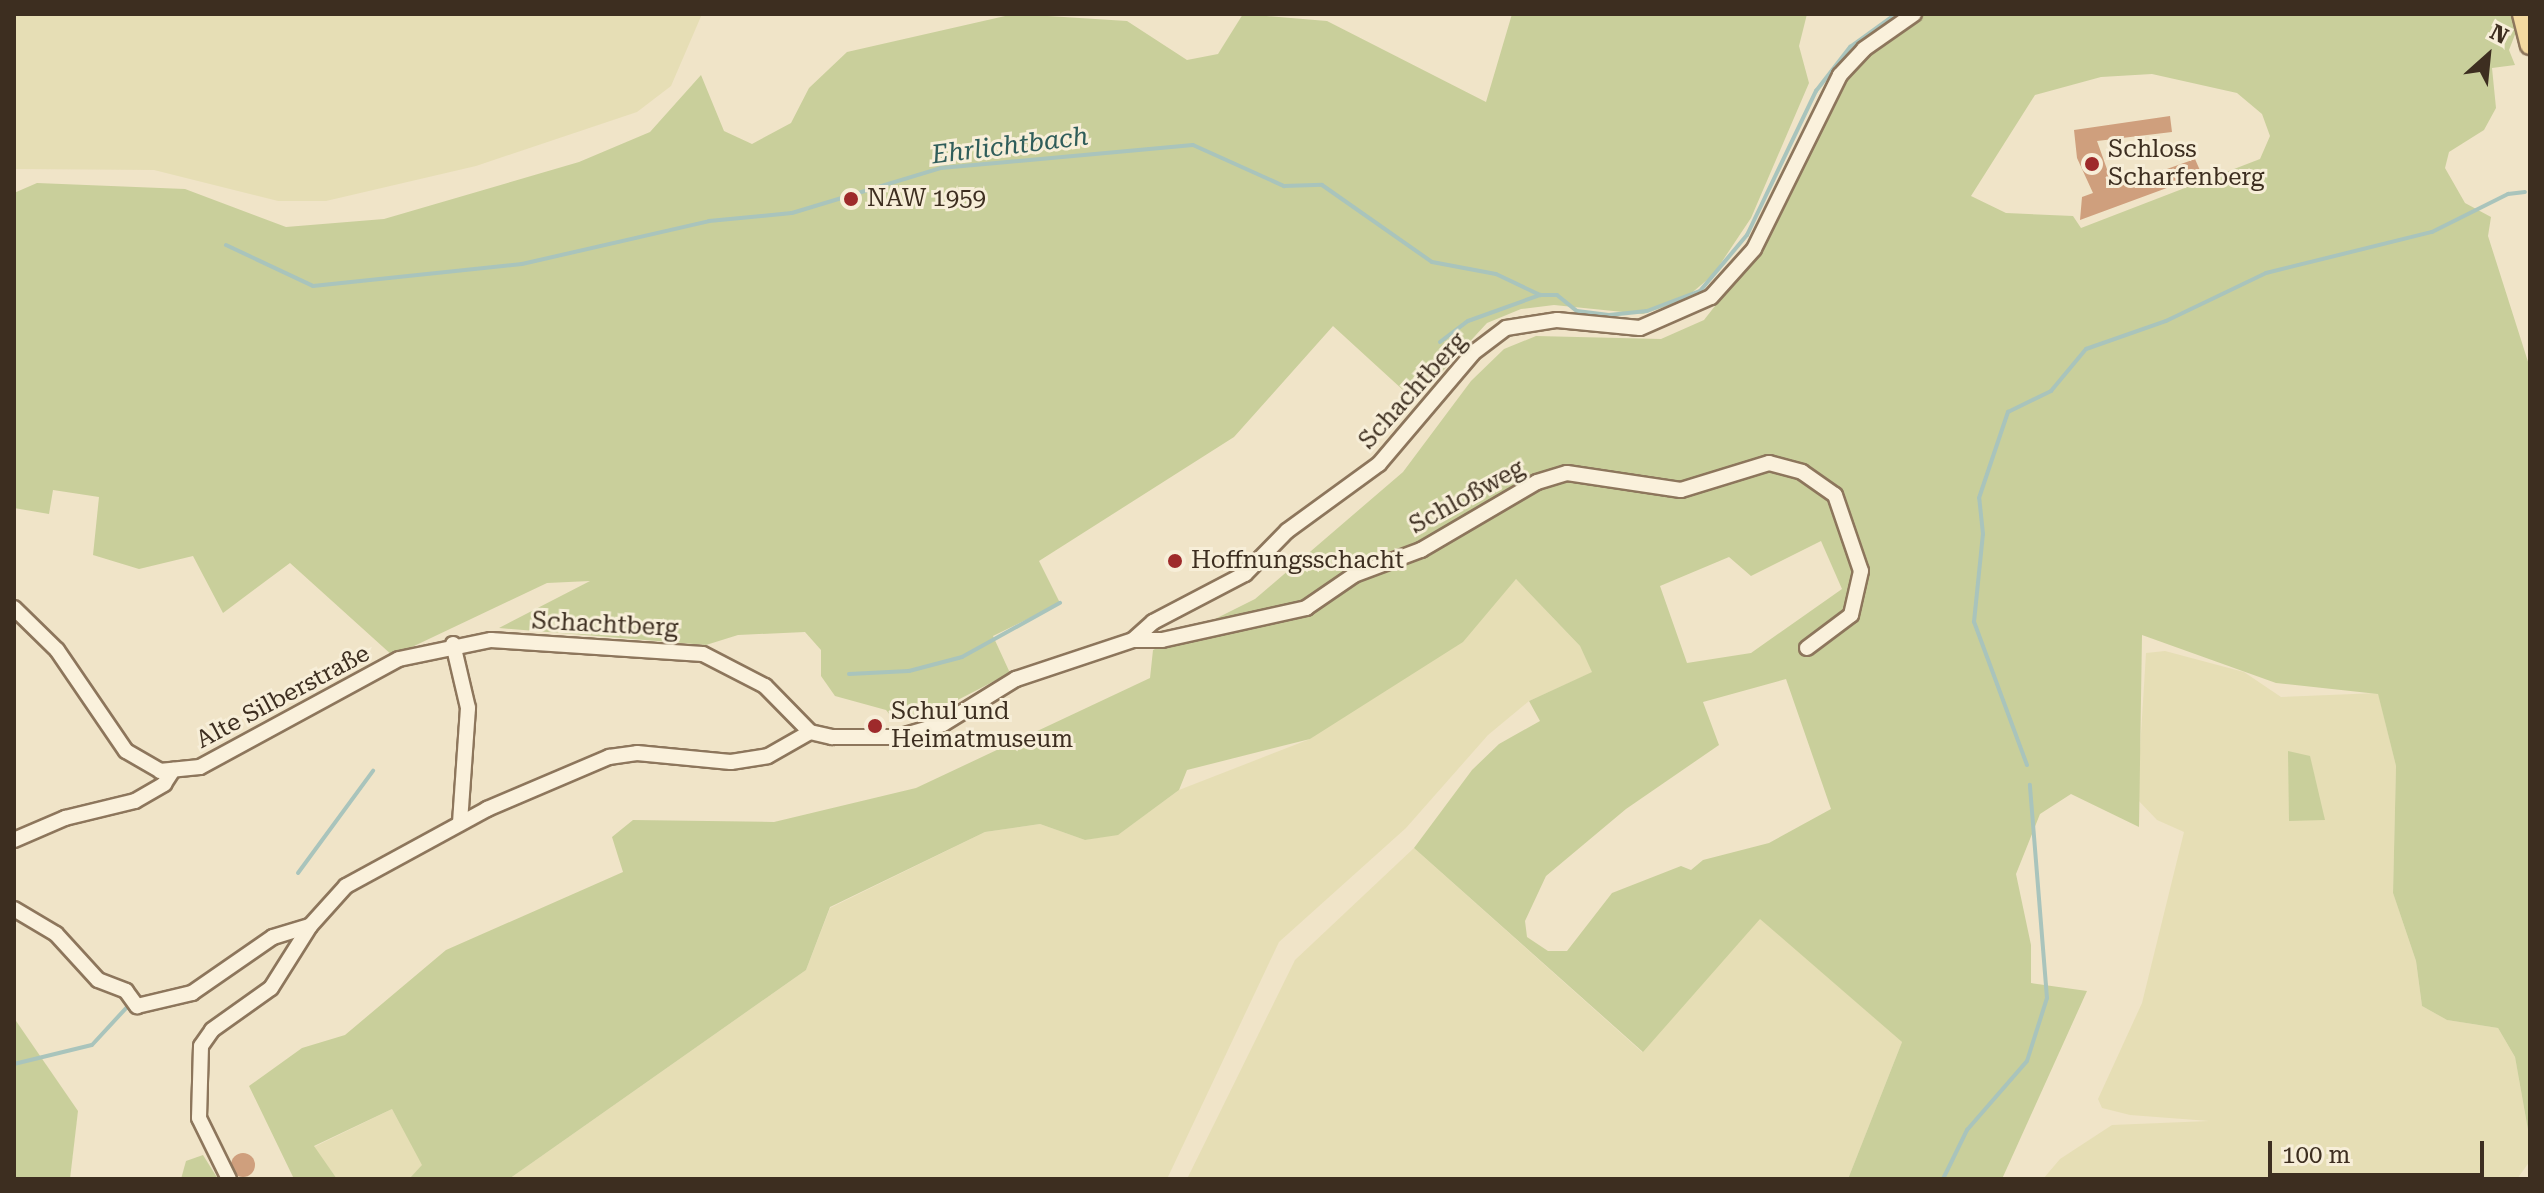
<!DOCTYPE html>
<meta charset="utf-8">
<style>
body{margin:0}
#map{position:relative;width:2544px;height:1193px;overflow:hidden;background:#f0e4c8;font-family:"Roboto Serif",serif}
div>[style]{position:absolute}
.farmland>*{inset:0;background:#e6deb5}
.green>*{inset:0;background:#c9cf9b}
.stream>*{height:4px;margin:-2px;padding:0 2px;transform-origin:2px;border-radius:2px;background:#a9c4bc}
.building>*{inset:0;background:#cf9f7d}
.round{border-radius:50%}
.roads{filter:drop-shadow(2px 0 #8d765c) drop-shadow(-2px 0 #8d765c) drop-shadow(0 2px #8d765c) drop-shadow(0 -2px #8d765c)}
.minor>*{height:14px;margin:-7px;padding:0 7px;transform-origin:7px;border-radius:7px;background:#faf1dc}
.major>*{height:18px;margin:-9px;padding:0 9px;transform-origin:9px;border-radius:9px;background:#f3d9a0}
.dots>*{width:22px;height:22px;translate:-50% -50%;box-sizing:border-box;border:4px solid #f7eed8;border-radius:50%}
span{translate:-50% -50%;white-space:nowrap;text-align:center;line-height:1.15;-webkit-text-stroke:6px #f7eed8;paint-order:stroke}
.poi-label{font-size:24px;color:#3d2e20}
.left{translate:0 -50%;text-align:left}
.street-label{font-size:24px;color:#3d2e20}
.water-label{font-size:26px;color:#2f5d5a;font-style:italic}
.frame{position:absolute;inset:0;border:16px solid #3d2e20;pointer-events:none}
.north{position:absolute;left:2448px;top:16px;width:80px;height:80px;-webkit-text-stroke:6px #f7eed8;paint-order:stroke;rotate:27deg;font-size:22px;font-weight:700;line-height:32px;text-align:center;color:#3d2e20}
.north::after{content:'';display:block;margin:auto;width:28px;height:36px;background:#3d2e20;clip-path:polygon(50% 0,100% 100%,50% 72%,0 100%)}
.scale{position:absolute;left:2268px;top:1141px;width:216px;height:36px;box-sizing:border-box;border:4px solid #3d2e20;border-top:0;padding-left:10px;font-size:24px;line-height:28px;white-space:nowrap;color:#3d2e20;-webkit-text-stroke:6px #f7eed8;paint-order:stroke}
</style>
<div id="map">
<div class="farmland">
<i style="clip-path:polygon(14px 14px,702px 14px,671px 86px,637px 112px,476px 166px,326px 201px,278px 201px,154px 170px,14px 169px)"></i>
<i style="clip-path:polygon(1516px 579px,1580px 646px,1593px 672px,1529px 701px,1488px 735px,1406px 828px,1279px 942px,1167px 1179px,509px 1179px,806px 970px,830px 908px,985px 832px,1040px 824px,1085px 840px,1119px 834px,1179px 790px,1310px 739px)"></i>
<i style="clip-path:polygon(2165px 651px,2244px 672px,2281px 697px,2378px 693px,2396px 766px,2393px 893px,2416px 961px,2422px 1006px,2447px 1020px,2498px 1028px,2515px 1057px,2530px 1141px,2530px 1161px,2517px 1179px,2043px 1179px,2060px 1159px,2112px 1125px,2209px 1121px,2130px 1115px,2102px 1108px,2098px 1099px,2142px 1003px,2184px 832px,2157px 820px,2137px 799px,2146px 653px)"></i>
<i style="clip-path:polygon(1414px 848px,1642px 1052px,1760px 918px,1902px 1042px,1848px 1179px,1187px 1179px,1295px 960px)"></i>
<i style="clip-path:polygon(392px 1109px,423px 1165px,409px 1179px,337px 1179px,314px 1147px)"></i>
</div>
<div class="green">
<i style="clip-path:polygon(1014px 14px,1127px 21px,1187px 60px,1218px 54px,1243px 14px,1327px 21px,1486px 102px,1512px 14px,1807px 14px,1799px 46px,1809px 83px,1751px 218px,1713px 275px,1682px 301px,1643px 314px,1554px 305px,1521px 309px,1487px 323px,1415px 401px,1333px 326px,1234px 437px,1039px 561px,1060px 603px,993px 636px,1010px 673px,948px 705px,895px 721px,886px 710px,835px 696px,821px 676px,821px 650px,805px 632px,738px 635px,706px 645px,499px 628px,590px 581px,547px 583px,393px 656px,290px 563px,223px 613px,193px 556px,139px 569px,93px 555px,99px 497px,53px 490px,49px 514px,14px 508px,14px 193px,37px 183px,185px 189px,286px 227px,384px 219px,579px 162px,650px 132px,701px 75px,724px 131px,752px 144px,791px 123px,809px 88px,847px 52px)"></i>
<i style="clip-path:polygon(evenodd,1926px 14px,2512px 14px,2516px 32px,2509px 50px,2515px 65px,2492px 68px,2496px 108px,2484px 130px,2449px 152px,2445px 168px,2465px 203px,2491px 217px,2488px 236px,2530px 368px,2530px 1141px,2515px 1057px,2498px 1028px,2447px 1020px,2422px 1006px,2416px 961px,2393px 893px,2396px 766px,2378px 694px,2276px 683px,2142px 635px,2139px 827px,2071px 794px,2040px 814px,2016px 874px,2031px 945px,2031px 983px,2087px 991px,2002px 1179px,1848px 1179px,1902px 1042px,1760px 919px,1643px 1052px,1414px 848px,1472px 770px,1499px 744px,1540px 721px,1529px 701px,1592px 672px,1580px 646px,1516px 579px,1463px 642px,1310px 739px,1187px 770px,1179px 790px,1118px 835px,1085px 840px,1040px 824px,985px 832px,830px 907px,806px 970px,509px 1179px,409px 1179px,422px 1165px,392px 1109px,314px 1146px,337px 1179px,294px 1179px,249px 1086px,302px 1048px,345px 1035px,446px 950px,623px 872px,612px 837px,633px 820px,774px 822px,916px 788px,1150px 678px,1153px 650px,1255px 599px,1403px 472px,1471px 381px,1504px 349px,1536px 336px,1661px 339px,1704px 320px,1762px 246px,1843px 83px,1867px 55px,1926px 14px,2152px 74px,2237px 93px,2262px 114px,2270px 136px,2260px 159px,2081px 228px,2073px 216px,2006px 213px,1971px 196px,2035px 95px,2101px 77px,2152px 74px,1926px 14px,1821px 541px,1842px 589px,1751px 653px,1687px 663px,1660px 586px,1729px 557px,1751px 576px,1821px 541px,1926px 14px,1786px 679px,1831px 809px,1769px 843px,1703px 860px,1691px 870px,1681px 866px,1612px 893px,1567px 951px,1548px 951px,1527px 937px,1525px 921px,1546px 876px,1626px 809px,1719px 745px,1703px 702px,1786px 679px)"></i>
<i style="clip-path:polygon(2288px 751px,2310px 756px,2325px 820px,2289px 821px)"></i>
<i style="clip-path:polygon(14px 1018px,78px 1111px,70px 1179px,14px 1179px)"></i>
<i style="clip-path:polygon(203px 1155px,218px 1179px,181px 1179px,186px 1161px)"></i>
</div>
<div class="stream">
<i style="left:226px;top:245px;width:96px;rotate:25.2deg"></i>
<i style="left:313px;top:286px;width:210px;rotate:-6deg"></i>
<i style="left:522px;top:264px;width:192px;rotate:-12.9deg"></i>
<i style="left:709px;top:221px;width:83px;rotate:-5.5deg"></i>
<i style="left:792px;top:213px;width:156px;rotate:-16.8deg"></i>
<i style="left:941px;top:168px;width:253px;rotate:-5.2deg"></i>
<i style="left:1193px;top:145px;width:100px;rotate:24.3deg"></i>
<i style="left:1284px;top:186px;width:38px;rotate:-2deg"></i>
<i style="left:1322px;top:185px;width:134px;rotate:35deg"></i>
<i style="left:1432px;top:262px;width:65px;rotate:10.6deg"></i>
<i style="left:1496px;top:274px;width:49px;rotate:25.5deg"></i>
<i style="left:1440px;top:342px;width:35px;rotate:-37deg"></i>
<i style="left:1468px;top:321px;width:77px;rotate:-19.9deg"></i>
<i style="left:1540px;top:295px;width:17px"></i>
<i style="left:1557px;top:295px;width:26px;rotate:39deg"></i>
<i style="left:1577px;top:311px;width:32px;rotate:7deg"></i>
<i style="left:1609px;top:315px;width:38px;rotate:-6deg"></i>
<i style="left:1647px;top:311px;width:57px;rotate:-20.7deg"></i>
<i style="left:1700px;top:291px;width:73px;rotate:-50deg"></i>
<i style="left:1747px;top:235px;width:160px;rotate:-64.4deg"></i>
<i style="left:1816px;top:91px;width:56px;rotate:-52.3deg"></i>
<i style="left:1850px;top:47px;width:57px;rotate:-35.7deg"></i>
<i style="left:849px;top:674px;width:60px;rotate:-2.9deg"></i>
<i style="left:909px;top:671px;width:55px;rotate:-14.8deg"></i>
<i style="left:962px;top:657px;width:112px;rotate:-28.9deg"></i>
<i style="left:2027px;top:765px;width:153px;rotate:-110.3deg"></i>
<i style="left:1974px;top:622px;width:88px;rotate:-84.2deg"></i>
<i style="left:1983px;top:534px;width:36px;rotate:-96deg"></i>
<i style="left:1979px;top:498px;width:91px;rotate:-71.4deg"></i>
<i style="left:2008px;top:412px;width:48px;rotate:-26deg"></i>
<i style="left:2051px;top:391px;width:55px;rotate:-50.2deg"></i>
<i style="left:2086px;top:349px;width:85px;rotate:-19.3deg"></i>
<i style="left:2166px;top:321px;width:111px;rotate:-25.6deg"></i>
<i style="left:2266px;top:273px;width:171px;rotate:-13.9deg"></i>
<i style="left:2432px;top:232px;width:85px;rotate:-26.6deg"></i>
<i style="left:2508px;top:194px;width:17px;rotate:-7deg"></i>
<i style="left:298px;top:873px;width:127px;rotate:-53.7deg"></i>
<i style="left:14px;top:1064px;width:80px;rotate:-13.7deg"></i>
<i style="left:92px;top:1045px;width:53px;rotate:-47.3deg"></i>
<i style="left:1943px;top:1179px;width:55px;rotate:-63.9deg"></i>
<i style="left:1967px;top:1130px;width:91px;rotate:-49deg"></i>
<i style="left:2027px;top:1061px;width:66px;rotate:-72.4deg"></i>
<i style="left:2047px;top:998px;width:214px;rotate:-94.6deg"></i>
</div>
<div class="building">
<i style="clip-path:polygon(2170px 116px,2172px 132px,2097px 141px,2108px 172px,2117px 169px,2122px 185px,2195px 159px,2202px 175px,2080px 220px,2082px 197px,2093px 193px,2077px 158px,2074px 130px)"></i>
<i class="round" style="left:231px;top:1153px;width:24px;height:24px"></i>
</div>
<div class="roads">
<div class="minor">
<i style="left:14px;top:608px;width:60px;rotate:44.3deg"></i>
<i style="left:57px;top:650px;width:122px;rotate:55.7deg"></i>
<i style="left:126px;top:751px;width:39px;rotate:30deg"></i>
<i style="left:160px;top:771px;width:40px;rotate:-5.7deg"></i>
<i style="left:200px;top:767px;width:226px;rotate:-28.5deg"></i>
<i style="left:399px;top:659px;width:94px;rotate:-11.7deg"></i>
<i style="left:491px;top:640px;width:212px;rotate:3.8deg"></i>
<i style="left:703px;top:654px;width:70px;rotate:27.3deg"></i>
<i style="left:765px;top:686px;width:64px;rotate:45.6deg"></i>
<i style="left:810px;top:732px;width:23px;rotate:13deg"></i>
<i style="left:832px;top:737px;width:66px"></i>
<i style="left:898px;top:737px;width:47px;rotate:-16.1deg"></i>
<i style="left:943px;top:724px;width:86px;rotate:-31.7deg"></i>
<i style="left:1016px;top:679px;width:123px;rotate:-18.4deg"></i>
<i style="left:1133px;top:640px;width:27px;rotate:-42deg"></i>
<i style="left:1153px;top:622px;width:104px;rotate:-27.6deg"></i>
<i style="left:1245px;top:574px;width:60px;rotate:-45.7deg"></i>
<i style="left:1287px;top:531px;width:114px;rotate:-36.1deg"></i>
<i style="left:1379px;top:464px;width:145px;rotate:-49.7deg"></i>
<i style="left:1473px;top:353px;width:41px;rotate:-37.1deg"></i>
<i style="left:1506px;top:328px;width:52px;rotate:-8.9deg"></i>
<i style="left:1557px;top:320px;width:83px;rotate:5.5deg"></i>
<i style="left:1640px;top:328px;width:77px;rotate:-23.6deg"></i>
<i style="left:1711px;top:297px;width:64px;rotate:-48.1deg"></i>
<i style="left:1754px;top:249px;width:194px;rotate:-63.7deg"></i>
<i style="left:1840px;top:75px;width:35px;rotate:-47deg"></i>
<i style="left:1864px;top:49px;width:61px;rotate:-35deg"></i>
<i style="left:1133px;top:640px;width:29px"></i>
<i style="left:1162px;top:640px;width:148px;rotate:-12.5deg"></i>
<i style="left:1306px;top:608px;width:58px;rotate:-34.5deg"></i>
<i style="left:1354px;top:575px;width:72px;rotate:-20.5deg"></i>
<i style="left:1421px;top:550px;width:134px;rotate:-30.4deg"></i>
<i style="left:1537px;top:482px;width:31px;rotate:-17deg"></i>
<i style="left:1567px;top:473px;width:115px;rotate:8.5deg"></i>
<i style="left:1681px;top:490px;width:92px;rotate:-17.1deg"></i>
<i style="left:1769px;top:463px;width:34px;rotate:15deg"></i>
<i style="left:1802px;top:472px;width:40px;rotate:34.9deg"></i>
<i style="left:1835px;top:495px;width:80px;rotate:71.1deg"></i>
<i style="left:1861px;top:571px;width:45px;rotate:102.8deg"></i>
<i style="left:1851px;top:615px;width:55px;rotate:143.1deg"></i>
<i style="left:453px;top:644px;width:66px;rotate:76.8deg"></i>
<i style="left:468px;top:708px;width:115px;rotate:94deg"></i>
<i style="left:14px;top:840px;width:56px;rotate:-23.3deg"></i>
<i style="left:65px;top:818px;width:72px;rotate:-13.7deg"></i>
<i style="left:135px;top:801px;width:34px;rotate:-30deg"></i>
<i style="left:164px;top:784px;width:17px;rotate:-57deg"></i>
<i style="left:14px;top:909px;width:49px;rotate:30.8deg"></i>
<i style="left:56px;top:934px;width:62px;rotate:47.6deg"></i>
<i style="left:98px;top:980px;width:30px;rotate:21deg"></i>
<i style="left:126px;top:991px;width:19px;rotate:54deg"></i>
<i style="left:137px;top:1006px;width:57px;rotate:-13.3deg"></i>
<i style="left:192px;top:993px;width:98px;rotate:-34.7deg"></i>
<i style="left:273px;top:937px;width:39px;rotate:-17deg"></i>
<i style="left:229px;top:1179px;width:68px;rotate:-116.2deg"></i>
<i style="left:199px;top:1118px;width:72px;rotate:-88.4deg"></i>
<i style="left:201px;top:1046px;width:19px;rotate:-55deg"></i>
<i style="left:212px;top:1030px;width:72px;rotate:-35.4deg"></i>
<i style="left:271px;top:988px;width:73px;rotate:-57.8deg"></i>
<i style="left:310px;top:926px;width:54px;rotate:-48deg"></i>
<i style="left:346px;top:886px;width:161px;rotate:-28.6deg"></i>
<i style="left:487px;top:809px;width:133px;rotate:-23.1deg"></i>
<i style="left:609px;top:757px;width:28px;rotate:-8deg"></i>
<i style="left:637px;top:753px;width:94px;rotate:5.5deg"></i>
<i style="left:731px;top:762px;width:37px;rotate:-9deg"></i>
<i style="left:768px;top:756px;width:48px;rotate:-29.7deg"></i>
</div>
<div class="major">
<i style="left:2522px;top:14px;width:32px;rotate:76deg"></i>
</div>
</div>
<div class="dots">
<i style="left:2092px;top:164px;background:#9e2a2b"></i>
<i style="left:851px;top:199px;background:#9e2a2b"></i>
<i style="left:1175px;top:561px;background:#9e2a2b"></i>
<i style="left:875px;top:726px;background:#9e2a2b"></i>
</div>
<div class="poi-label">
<span class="left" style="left:2108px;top:164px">Schloss<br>Scharfenberg</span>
<span class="left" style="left:867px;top:199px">NAW 1959</span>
<span class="left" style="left:1191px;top:561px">Hoffnungsschacht</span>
<span class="left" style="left:891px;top:726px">Schul und<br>Heimatmuseum</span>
</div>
<div class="street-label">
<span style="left:1413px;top:391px;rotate:-48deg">Schachtberg</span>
<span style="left:1467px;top:497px;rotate:-29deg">Schloßweg</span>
<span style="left:605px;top:625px;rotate:3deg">Schachtberg</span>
<span style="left:283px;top:697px;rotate:-28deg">Alte Silberstraße</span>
</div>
<div class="water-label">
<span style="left:1010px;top:146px;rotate:-7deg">Ehrlichtbach</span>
</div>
<div class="frame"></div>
<div class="north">N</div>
<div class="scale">100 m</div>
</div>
